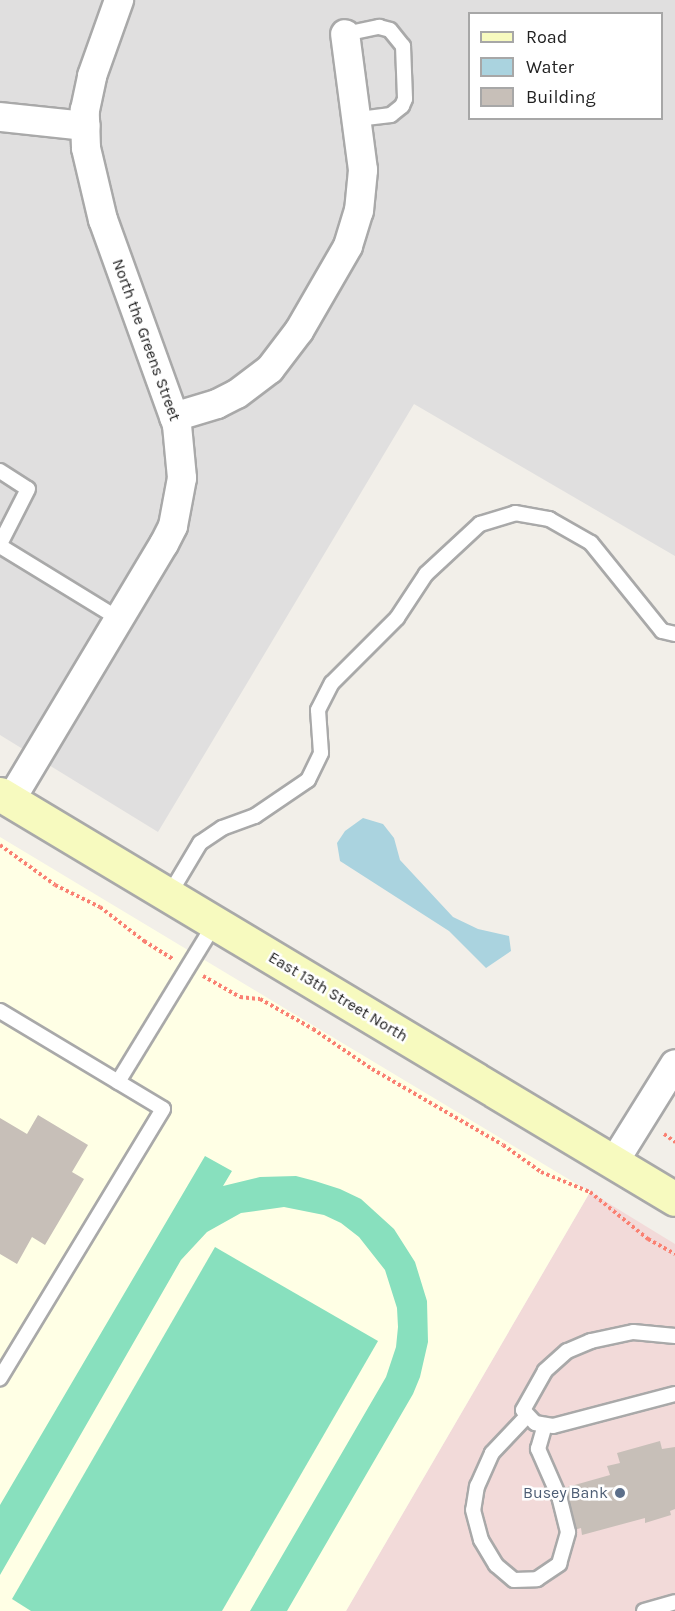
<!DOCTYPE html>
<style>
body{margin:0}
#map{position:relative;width:675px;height:1611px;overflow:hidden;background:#f2efe9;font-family:Karla,sans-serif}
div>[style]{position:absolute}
.residential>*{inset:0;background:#e0dfdf}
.commercial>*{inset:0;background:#f2dad9}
.education>*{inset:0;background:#ffffe5}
.pitch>*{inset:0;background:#88e0be}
.water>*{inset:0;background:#aad3df}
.building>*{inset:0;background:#c7bfb8}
.path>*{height:4px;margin-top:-2px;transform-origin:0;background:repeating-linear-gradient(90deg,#fa8072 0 3px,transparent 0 6px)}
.roads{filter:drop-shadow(2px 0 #a9a9a9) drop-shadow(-2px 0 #a9a9a9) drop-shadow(0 2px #a9a9a9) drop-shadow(0 -2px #a9a9a9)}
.service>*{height:14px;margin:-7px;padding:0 7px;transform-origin:7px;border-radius:7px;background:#fff}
.minor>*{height:28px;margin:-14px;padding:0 14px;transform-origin:14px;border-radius:14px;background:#fff}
.secondary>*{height:33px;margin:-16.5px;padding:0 16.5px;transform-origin:16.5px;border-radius:16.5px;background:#f7fabf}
.dots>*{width:16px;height:16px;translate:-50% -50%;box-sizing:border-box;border:3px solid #fff;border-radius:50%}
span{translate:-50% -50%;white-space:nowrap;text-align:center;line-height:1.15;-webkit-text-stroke:5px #fff;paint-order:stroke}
.street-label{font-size:16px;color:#222}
.service-label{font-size:16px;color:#4e5e75}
.right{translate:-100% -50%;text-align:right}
.legend{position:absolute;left:468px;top:12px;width:195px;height:108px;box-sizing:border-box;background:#fff;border:2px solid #a7a7a7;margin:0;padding:8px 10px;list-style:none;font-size:18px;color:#222}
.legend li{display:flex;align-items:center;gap:12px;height:30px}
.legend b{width:30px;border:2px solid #a7a7a7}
</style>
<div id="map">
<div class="residential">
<i style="clip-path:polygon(evenodd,0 0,675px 0,675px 556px,414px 404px,158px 832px,0 735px,0 0,470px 14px,662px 14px,662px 118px,470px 118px,470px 14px)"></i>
</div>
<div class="commercial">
<i style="clip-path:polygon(590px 1192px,675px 1244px,675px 1611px,346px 1611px)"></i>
</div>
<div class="education">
<i style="clip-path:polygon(0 837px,590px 1192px,346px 1611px,0 1611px)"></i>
</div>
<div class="pitch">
<i style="clip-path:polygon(205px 1156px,232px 1171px,223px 1186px,260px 1177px,296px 1176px,315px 1181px,340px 1189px,361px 1199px,394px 1229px,415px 1262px,427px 1301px,428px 1342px,420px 1377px,413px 1394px,287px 1611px,250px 1611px,386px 1377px,396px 1347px,398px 1327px,397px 1308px,385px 1270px,359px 1237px,341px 1223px,324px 1215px,284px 1207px,241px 1213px,207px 1232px,181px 1260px,0 1575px,0 1505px)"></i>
<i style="clip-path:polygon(215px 1247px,378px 1341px,222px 1611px,31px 1611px,12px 1599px)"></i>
</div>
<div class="water">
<i style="clip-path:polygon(363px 818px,383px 824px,394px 838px,400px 860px,453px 917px,478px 929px,509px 936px,511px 951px,486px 968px,449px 931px,340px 861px,337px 843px,345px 831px)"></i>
</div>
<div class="building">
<i style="clip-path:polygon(38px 1115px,88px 1145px,72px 1172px,84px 1179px,45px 1245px,32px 1237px,17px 1264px,0 1254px,0 1118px,27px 1134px)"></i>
<i style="clip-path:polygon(660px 1441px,662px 1449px,675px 1447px,675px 1509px,670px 1511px,671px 1515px,645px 1523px,645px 1518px,582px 1535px,581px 1528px,560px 1534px,551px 1502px,567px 1498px,564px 1488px,610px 1475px,607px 1466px,620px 1463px,617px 1453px)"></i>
</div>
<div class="path">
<i style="left:0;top:845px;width:68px;rotate:36deg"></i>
<i style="left:55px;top:885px;width:50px;rotate:26.1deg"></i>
<i style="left:100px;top:907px;width:56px;rotate:37.7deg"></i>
<i style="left:144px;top:941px;width:34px;rotate:32deg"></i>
<i style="left:203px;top:976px;width:43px;rotate:29.6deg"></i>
<i style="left:240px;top:997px;width:20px;rotate:6deg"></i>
<i style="left:260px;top:999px;width:61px;rotate:29.5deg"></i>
<i style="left:313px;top:1029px;width:71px;rotate:34.1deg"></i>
<i style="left:372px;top:1069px;width:151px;rotate:30.1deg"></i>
<i style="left:503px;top:1145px;width:47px;rotate:35.4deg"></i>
<i style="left:541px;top:1172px;width:53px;rotate:22.2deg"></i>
<i style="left:590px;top:1192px;width:75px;rotate:39deg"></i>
<i style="left:648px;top:1239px;width:31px;rotate:29deg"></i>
<i style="left:664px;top:1134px;width:14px;rotate:36deg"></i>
</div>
<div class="roads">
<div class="service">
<i style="left:345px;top:34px;width:35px;rotate:-12deg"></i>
<i style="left:379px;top:27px;width:11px;rotate:15deg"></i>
<i style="left:390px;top:30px;width:21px;rotate:51deg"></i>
<i style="left:403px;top:46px;width:53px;rotate:87.8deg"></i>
<i style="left:405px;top:99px;width:8px;rotate:113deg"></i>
<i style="left:402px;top:106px;width:14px;rotate:141deg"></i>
<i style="left:391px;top:115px;width:34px;rotate:173deg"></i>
<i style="left:0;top:471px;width:33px;rotate:33deg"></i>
<i style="left:28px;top:489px;width:62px;rotate:117deg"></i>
<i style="left:0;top:546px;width:140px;rotate:31.5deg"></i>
<i style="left:169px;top:895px;width:61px;rotate:-59.2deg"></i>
<i style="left:200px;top:843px;width:27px;rotate:-34deg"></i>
<i style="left:222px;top:828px;width:35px;rotate:-20deg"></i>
<i style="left:255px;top:816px;width:64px;rotate:-34.2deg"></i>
<i style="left:308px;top:780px;width:30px;rotate:-64deg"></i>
<i style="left:321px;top:753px;width:43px;rotate:-94deg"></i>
<i style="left:318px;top:710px;width:30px;rotate:-63deg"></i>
<i style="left:332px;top:683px;width:92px;rotate:-45deg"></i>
<i style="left:397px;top:618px;width:53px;rotate:-56.6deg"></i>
<i style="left:426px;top:574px;width:74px;rotate:-42.8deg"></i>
<i style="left:480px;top:524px;width:37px;rotate:-17deg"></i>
<i style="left:515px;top:513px;width:35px;rotate:10deg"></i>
<i style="left:549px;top:519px;width:48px;rotate:29.7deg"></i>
<i style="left:591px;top:543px;width:113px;rotate:51.1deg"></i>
<i style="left:662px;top:631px;width:13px;rotate:13deg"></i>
<i style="left:0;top:1011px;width:190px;rotate:31deg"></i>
<i style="left:163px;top:1109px;width:315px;rotate:121.2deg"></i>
<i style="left:118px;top:1082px;width:186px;rotate:-58.6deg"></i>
<i style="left:675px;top:1336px;width:42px;rotate:-174.6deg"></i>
<i style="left:633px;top:1332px;width:43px;rotate:167.9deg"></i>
<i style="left:591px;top:1341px;width:26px;rotate:157deg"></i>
<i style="left:567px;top:1351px;width:30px;rotate:138deg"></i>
<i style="left:545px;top:1371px;width:45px;rotate:119.4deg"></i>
<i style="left:523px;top:1410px;width:18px;rotate:47deg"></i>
<i style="left:535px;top:1423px;width:18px;rotate:9deg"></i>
<i style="left:553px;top:1426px;width:126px;rotate:-14.7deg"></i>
<i style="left:527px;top:1416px;width:51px;rotate:133.4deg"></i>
<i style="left:492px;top:1453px;width:36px;rotate:114deg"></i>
<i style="left:477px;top:1486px;width:24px;rotate:99deg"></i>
<i style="left:473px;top:1510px;width:31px;rotate:75deg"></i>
<i style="left:481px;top:1540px;width:29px;rotate:59deg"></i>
<i style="left:496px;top:1565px;width:23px;rotate:40deg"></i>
<i style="left:514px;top:1580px;width:23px;rotate:-2deg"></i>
<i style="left:537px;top:1579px;width:27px;rotate:-34deg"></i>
<i style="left:559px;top:1564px;width:33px;rotate:-74deg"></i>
<i style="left:568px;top:1532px;width:34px;rotate:-104deg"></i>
<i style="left:560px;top:1499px;width:55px;rotate:-113.7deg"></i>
<i style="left:538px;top:1449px;width:25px;rotate:-74deg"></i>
<i style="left:644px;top:1611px;width:32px;rotate:-16deg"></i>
</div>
<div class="minor">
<i style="left:0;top:117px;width:86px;rotate:6deg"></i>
<i style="left:174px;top:417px;width:45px;rotate:-16.8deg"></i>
<i style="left:217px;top:404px;width:22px;rotate:-27deg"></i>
<i style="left:237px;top:394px;width:41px;rotate:-37.1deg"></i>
<i style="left:270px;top:369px;width:48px;rotate:-52.7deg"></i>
<i style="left:299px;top:331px;width:98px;rotate:-60deg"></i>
<i style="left:348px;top:246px;width:37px;rotate:-73deg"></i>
<i style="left:359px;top:211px;width:41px;rotate:-84.4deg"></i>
<i style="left:363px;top:170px;width:137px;rotate:-97.5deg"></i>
<i style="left:10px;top:801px;width:300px;rotate:-59.1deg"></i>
<i style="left:164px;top:544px;width:20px;rotate:-63deg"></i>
<i style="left:173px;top:526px;width:49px;rotate:-79.4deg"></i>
<i style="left:182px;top:478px;width:53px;rotate:-95.4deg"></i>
<i style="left:177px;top:425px;width:218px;rotate:-109.8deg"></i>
<i style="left:103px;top:220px;width:74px;rotate:-103.3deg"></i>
<i style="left:86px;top:148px;width:38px;rotate:-92deg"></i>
<i style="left:85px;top:110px;width:35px;rotate:-78deg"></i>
<i style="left:92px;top:76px;width:81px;rotate:-70.4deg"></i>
<i style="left:614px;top:1162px;width:115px;rotate:-58.1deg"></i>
</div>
<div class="secondary">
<i style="left:0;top:794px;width:787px;rotate:30.96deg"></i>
</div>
</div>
<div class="dots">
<i style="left:620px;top:1493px;background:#5c6f8a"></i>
</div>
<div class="street-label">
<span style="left:146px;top:340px;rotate:70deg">North the Greens Street</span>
<span style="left:338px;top:997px;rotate:31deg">East 13th Street North</span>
</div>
<div class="service-label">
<span class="right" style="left:608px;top:1493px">Busey Bank</span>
</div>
<ul class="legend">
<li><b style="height:8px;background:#f7fabf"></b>Road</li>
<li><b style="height:16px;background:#aad3df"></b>Water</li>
<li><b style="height:16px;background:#c7bfb8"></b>Building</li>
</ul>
</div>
